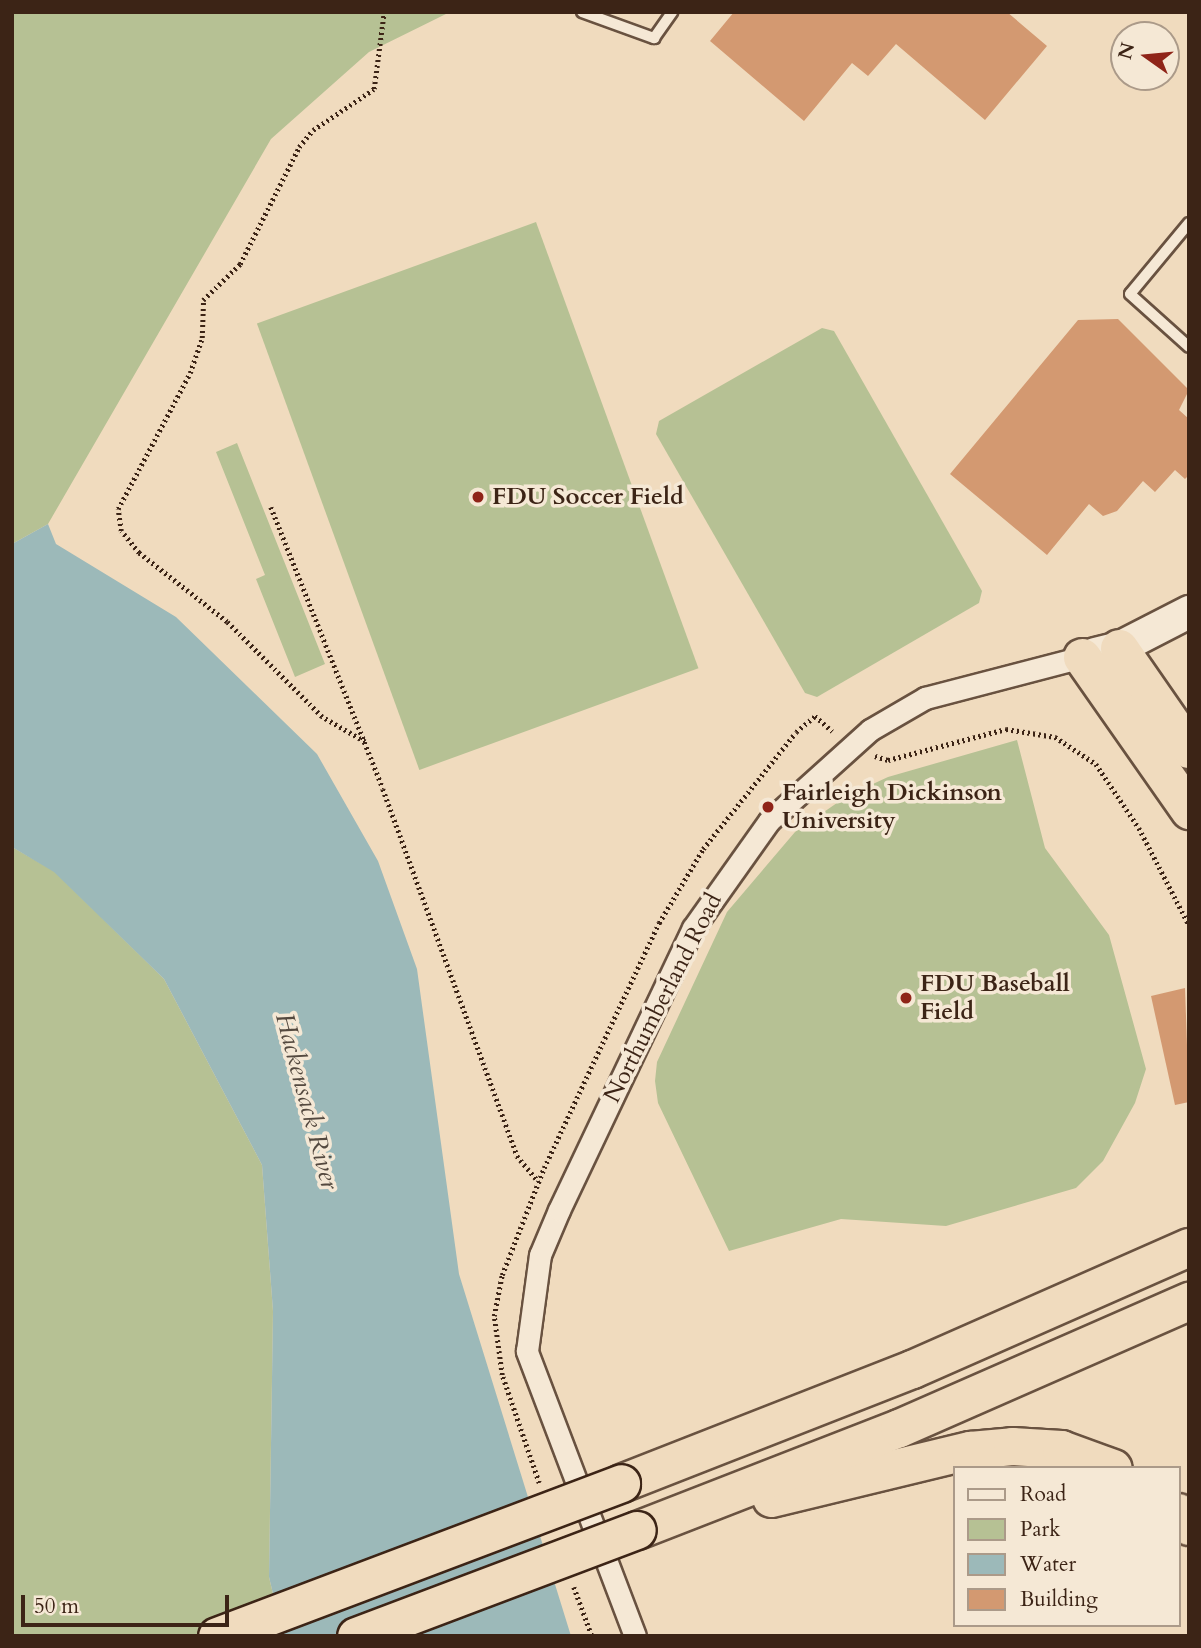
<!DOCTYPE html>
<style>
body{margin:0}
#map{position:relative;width:1201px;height:1648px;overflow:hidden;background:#f0dbbe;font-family:Cardo,serif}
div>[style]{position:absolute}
.green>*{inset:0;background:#b6c194;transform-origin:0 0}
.water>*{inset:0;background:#9cb9b9}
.building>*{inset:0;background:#d39971}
.path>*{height:4.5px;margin-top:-2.25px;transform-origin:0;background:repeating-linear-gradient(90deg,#3c2416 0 2px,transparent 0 5.5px)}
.roads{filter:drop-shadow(2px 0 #695240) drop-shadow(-2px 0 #695240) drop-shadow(0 2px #695240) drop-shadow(0 -2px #695240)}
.service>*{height:10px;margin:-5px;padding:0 5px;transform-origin:5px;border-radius:5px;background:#f5e8d5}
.minor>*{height:21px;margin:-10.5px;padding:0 10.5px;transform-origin:10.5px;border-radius:10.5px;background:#f5e8d5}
.secondary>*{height:32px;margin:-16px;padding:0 16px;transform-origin:16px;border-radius:16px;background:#f5e8d5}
.trunk>*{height:37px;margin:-18.5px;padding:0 18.5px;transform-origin:18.5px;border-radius:18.5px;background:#f0dbbe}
.bridges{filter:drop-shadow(2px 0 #3c2416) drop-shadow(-2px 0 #3c2416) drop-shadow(0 2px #3c2416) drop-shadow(0 -2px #3c2416)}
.trunk-bridge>*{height:37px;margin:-18.5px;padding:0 18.5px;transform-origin:18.5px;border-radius:18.5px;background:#f0dbbe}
.dots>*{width:19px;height:19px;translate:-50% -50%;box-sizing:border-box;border:4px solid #f5e8d5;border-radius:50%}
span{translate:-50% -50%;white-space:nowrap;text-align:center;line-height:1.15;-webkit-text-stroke:7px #f5e8d5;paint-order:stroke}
.poi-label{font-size:24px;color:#3c2416;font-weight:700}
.left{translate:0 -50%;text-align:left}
.street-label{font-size:24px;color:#3c2416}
.water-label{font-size:26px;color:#54493f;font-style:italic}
.frame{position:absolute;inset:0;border:14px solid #3c2416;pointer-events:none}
.legend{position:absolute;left:953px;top:1466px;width:228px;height:161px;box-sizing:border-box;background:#f5e8d5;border:2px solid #ab9a89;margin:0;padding:9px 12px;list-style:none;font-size:21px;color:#3c2416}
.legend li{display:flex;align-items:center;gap:14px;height:35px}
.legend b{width:35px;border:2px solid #ab9a89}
.north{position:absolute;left:1110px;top:21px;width:70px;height:70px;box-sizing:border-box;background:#f5e8d5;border:2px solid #ab9a89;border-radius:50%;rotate:285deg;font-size:19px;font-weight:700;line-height:28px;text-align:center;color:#3c2416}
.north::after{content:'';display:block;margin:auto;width:24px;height:32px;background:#8f2418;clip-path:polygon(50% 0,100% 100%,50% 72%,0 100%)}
.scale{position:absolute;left:21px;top:1595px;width:208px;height:32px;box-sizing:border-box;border:4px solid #3c2416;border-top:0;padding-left:9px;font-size:21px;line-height:24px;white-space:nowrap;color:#3c2416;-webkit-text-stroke:5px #f5e8d5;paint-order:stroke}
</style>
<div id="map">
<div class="green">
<i style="clip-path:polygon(12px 12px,450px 12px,369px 52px,271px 139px,48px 524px,12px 544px)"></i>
<i style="left:536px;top:222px;width:475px;height:297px;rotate:70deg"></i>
<i style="clip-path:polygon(822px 328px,834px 331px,982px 591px,979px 603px,817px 697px,805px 693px,656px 434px,659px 421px)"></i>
<i style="clip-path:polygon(237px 443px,325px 664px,295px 677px,256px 579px,265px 575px,216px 452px)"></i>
<i style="clip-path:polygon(1017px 740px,1045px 848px,1109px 935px,1146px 1069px,1135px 1103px,1103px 1161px,1076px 1188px,946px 1226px,841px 1219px,729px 1251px,658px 1103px,655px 1081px,657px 1062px,727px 912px,795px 832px,847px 796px,888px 777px)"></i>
<i style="clip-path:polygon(12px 847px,54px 871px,164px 979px,262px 1165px,273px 1311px,269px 1577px,283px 1636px,12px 1636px)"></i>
</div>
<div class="water">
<i style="clip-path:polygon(48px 524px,56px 544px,176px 617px,317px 754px,378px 861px,417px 969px,459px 1274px,571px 1636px,283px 1636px,269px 1577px,273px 1311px,262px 1165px,164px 979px,54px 872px,12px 847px,12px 544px)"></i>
</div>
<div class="building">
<i style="clip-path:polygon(734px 12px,1007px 12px,1047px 46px,985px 120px,896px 44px,868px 76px,852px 63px,804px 121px,710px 41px)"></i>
<i style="clip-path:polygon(1118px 319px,1189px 390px,1179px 410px,1189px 419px,1189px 475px,1185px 479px,1175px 470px,1155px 492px,1143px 481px,1117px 511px,1103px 516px,1089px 504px,1047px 555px,950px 474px,1078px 320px)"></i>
<i style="clip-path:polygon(1185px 988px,1189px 1102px,1175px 1105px,1151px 996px)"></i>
</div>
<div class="path">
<i style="left:271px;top:507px;width:303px;rotate:68.3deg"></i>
<i style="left:383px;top:789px;width:391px;rotate:69.9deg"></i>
<i style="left:517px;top:1156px;width:33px;rotate:50deg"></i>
<i style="left:365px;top:742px;width:50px;rotate:-149.8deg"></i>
<i style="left:322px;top:717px;width:134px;rotate:-135deg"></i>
<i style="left:227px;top:622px;width:112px;rotate:-141.9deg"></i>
<i style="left:139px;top:553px;width:28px;rotate:-129deg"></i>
<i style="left:121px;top:531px;width:22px;rotate:-98deg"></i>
<i style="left:118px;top:509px;width:154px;rotate:-62.1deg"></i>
<i style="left:190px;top:373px;width:37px;rotate:-71deg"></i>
<i style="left:202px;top:338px;width:38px;rotate:-88deg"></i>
<i style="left:203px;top:300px;width:52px;rotate:-44.2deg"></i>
<i style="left:240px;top:264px;width:131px;rotate:-63.2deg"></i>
<i style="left:299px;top:147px;width:22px;rotate:-51deg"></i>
<i style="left:313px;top:130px;width:73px;rotate:-33.9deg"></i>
<i style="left:374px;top:89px;width:78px;rotate:-82.6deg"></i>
<i style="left:875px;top:756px;width:14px;rotate:17deg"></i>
<i style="left:888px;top:760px;width:122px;rotate:-14.7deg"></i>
<i style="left:1006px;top:729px;width:50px;rotate:9.3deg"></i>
<i style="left:1055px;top:737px;width:49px;rotate:33.4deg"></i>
<i style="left:1096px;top:764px;width:77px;rotate:56.1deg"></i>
<i style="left:1139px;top:828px;width:109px;rotate:62.7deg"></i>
<i style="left:539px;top:1483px;width:114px;rotate:-108.9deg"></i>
<i style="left:502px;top:1375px;width:60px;rotate:-97.7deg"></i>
<i style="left:494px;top:1316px;width:42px;rotate:-79deg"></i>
<i style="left:502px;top:1275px;width:115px;rotate:-68.6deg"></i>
<i style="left:544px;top:1168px;width:271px;rotate:-64.9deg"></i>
<i style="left:659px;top:923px;width:86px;rotate:-59.3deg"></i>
<i style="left:703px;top:849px;width:149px;rotate:-51.5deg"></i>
<i style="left:796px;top:732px;width:25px;rotate:-40deg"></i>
<i style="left:815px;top:716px;width:23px;rotate:41deg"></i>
<i style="left:574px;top:1587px;width:52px;rotate:69.8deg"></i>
</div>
<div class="roads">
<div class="service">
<i style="left:582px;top:12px;width:77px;rotate:19.9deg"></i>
<i style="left:654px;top:38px;width:32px;rotate:-55deg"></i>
<i style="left:1189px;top:223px;width:92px;rotate:129.7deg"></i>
<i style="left:1130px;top:294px;width:79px;rotate:41.9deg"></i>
</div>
<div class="minor">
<i style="left:635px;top:1636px;width:305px;rotate:-110.8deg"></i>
<i style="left:527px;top:1351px;width:97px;rotate:-82.3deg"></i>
<i style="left:540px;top:1255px;width:49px;rotate:-67.1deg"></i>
<i style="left:559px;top:1210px;width:312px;rotate:-64.6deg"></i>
<i style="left:693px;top:928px;width:131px;rotate:-54.6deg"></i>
<i style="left:769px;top:821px;width:136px;rotate:-42deg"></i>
<i style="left:870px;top:730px;width:64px;rotate:-30.2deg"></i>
<i style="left:925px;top:698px;width:162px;rotate:-14.6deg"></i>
</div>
<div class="secondary">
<i style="left:1095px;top:654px;width:25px;rotate:-14deg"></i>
<i style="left:1119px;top:648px;width:79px;rotate:-27.2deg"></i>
</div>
<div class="trunk">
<i style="left:1119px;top:648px;width:123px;rotate:55.3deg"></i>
<i style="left:1082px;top:657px;width:187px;rotate:55deg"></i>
<i style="left:621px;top:1483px;width:313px;rotate:-21.4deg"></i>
<i style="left:912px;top:1369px;width:303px;rotate:-23.8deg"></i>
<i style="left:771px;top:1498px;width:205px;rotate:-13.6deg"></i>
<i style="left:970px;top:1450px;width:42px;rotate:-5.4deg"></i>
<i style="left:1012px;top:1446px;width:49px;rotate:3.5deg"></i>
<i style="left:1061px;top:1449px;width:55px;rotate:20.1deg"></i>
<i style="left:1178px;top:1512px;width:18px;rotate:52deg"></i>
<i style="left:637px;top:1530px;width:281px;rotate:-21.3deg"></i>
<i style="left:899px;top:1428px;width:317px;rotate:-23.7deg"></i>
</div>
</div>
<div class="bridges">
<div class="trunk-bridge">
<i style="left:217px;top:1636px;width:432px;rotate:-20.7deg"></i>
<i style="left:356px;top:1636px;width:300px;rotate:-20.7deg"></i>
</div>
</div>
<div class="dots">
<i style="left:478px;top:497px;background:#8f2418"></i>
<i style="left:768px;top:807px;background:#8f2418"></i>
<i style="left:906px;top:998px;background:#8f2418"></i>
</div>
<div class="poi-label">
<span class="left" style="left:492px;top:497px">FDU Soccer Field</span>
<span class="left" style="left:782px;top:807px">Fairleigh Dickinson<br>University</span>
<span class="left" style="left:920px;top:998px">FDU Baseball<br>Field</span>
</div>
<div class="street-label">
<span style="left:663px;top:998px;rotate:-63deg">Northumberland Road</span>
</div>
<div class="water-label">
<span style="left:307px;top:1101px;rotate:75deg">Hackensack River</span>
</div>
<div class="frame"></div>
<ul class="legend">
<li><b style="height:9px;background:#f5e8d5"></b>Road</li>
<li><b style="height:19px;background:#b6c194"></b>Park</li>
<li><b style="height:19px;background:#9cb9b9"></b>Water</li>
<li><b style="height:19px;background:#d39971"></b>Building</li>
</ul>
<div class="north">N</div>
<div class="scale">50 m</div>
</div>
